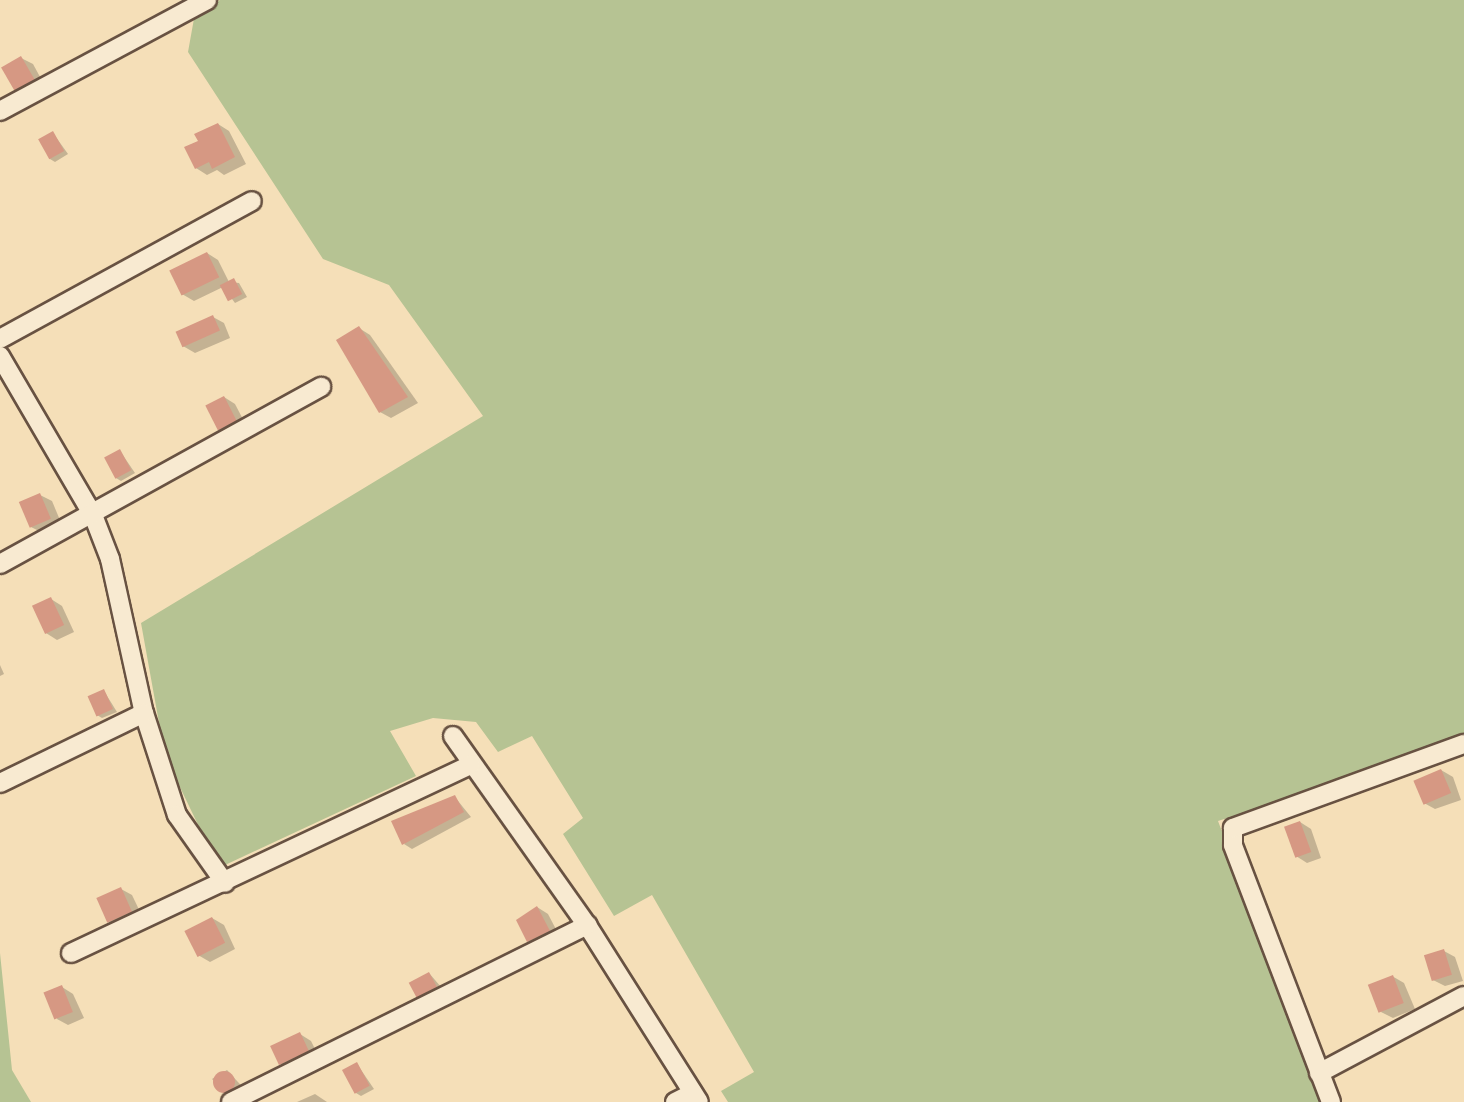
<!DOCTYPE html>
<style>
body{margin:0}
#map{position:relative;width:1464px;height:1102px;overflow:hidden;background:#f5dfb8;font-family:Alegreya,serif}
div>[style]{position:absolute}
.green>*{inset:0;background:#b6c393}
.shadow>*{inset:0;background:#0003}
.building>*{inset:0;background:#d69883;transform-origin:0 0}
.round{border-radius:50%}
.roads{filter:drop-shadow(2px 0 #685242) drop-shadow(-2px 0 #685242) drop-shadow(0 2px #685242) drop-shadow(0 -2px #685242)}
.minor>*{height:18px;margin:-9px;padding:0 9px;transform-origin:9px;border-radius:9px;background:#f8ead1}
span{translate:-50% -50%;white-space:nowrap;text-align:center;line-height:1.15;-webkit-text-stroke:4.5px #f8ead1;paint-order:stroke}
</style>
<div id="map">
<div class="green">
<i style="clip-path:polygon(220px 0,1464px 0,1464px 741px,1218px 821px,1324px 1102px,728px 1102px,721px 1091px,754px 1072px,652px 895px,614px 916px,563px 834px,583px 818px,532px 736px,498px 752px,476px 722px,433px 718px,390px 731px,416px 776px,225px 865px,202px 833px,165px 756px,141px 623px,483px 416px,389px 285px,323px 259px,188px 52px,195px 13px)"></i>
<i style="clip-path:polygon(0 953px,12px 1070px,31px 1102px,0 1102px)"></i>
</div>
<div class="shadow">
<i style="clip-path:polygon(21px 58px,33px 64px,45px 86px,27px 96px,15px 89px)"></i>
<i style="clip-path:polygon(218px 124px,229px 131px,246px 164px,224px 175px,217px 170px,207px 175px,196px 168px,200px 141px)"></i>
<i style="clip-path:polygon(53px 133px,68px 154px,55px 162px,50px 159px)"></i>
<i style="clip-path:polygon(207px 253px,218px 260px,229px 282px,239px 283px,247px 297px,235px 303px,223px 287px,194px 301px,182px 294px)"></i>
<i style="clip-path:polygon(213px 317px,224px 323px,230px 338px,195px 353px,183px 346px)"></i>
<i style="clip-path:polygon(359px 328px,370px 335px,418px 403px,391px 418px,380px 412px)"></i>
<i style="clip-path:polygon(224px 397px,235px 404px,247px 427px,230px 437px,219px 430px)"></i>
<i style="clip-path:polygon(120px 451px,135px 473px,121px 481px,116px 478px)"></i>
<i style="clip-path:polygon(40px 495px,52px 501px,62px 525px,43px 533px,31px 527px)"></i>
<i style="clip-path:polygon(51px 599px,62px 606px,74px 632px,57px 640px,46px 633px)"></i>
<i style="clip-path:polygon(0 665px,4px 674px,0 676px)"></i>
<i style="clip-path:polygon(104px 691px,117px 712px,102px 718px,97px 715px)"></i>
<i style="clip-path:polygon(1441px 770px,1453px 777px,1461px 800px,1435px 809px,1424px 803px)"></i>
<i style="clip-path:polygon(454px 796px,471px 817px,412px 849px,404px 844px)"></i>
<i style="clip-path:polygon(1300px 822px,1311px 829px,1321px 858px,1307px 863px,1296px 856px)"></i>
<i style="clip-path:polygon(121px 889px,132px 895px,143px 918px,120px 929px,109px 922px)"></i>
<i style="clip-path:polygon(537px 907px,548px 914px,560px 937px,540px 948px,528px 941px)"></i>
<i style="clip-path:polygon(212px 918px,224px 925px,235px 949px,210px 962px,198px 955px)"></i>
<i style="clip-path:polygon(1444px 951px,1455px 957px,1463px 981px,1445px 986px,1433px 980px)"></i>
<i style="clip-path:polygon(429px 973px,447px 994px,428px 1003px,417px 997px)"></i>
<i style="clip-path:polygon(1392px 976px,1404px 983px,1415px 1009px,1393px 1018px,1381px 1012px)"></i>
<i style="clip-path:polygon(62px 987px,73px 994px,84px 1018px,68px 1025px,57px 1019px)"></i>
<i style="clip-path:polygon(300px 1034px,311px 1041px,319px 1057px,292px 1071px,281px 1064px,272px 1047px)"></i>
<i style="clip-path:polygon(357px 1064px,374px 1089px,361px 1096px,356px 1093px)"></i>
<i style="clip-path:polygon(227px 1070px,248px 1093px,233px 1102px,212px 1079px)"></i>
<i style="clip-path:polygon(315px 1094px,327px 1102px,297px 1102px)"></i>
</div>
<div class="building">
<i style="left:21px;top:56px;width:28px;height:23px;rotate:60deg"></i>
<i style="clip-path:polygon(218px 123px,235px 157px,212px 169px,209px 162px,195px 169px,184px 147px,198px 141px,194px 134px)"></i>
<i style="left:53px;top:131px;width:23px;height:17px;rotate:61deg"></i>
<i style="left:207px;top:252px;width:28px;height:42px;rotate:64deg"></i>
<i style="left:234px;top:278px;width:18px;height:16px;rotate:63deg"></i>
<i style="left:213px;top:315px;width:17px;height:41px;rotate:66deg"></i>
<i style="clip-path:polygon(359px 326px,408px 397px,379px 413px,336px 340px)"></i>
<i style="left:224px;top:396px;width:28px;height:21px;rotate:63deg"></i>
<i style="left:120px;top:449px;width:24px;height:18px;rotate:62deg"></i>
<i style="left:40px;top:493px;width:28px;height:23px;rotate:67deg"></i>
<i style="left:51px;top:597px;width:31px;height:21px;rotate:65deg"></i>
<i style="left:104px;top:689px;width:22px;height:18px;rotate:66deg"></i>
<i style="left:1441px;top:769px;width:26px;height:30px;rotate:67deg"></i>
<i style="clip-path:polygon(455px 795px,464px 812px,402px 845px,391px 821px)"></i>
<i style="left:1300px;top:821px;width:33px;height:17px;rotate:70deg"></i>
<i style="left:121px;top:887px;width:27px;height:27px;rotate:66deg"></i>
<i style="clip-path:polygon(537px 906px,550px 931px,527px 942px,516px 920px)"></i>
<i style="left:212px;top:917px;width:29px;height:31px;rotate:63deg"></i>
<i style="left:1444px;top:949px;width:27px;height:21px;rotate:73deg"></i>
<i style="left:429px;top:972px;width:17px;height:23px;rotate:62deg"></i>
<i style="left:1393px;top:975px;width:30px;height:27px;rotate:69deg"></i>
<i style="left:62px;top:985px;width:29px;height:20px;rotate:68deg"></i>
<i style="left:300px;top:1032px;width:21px;height:33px;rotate:65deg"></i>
<i style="left:357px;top:1062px;width:27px;height:17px;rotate:62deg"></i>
<i class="round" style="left:213px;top:1071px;width:22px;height:22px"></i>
</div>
<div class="roads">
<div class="minor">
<i style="left:0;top:111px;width:235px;rotate:-28.2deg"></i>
<i style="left:0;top:339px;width:287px;rotate:-28.7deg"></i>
<i style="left:0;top:356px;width:184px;rotate:59.7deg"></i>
<i style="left:93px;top:515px;width:47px;rotate:68.9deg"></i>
<i style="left:110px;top:559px;width:158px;rotate:77.6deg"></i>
<i style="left:144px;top:713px;width:107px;rotate:72.1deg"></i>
<i style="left:177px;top:815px;width:83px;rotate:54.8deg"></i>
<i style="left:0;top:564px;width:367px;rotate:-28.9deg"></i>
<i style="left:453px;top:736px;width:232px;rotate:54.7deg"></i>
<i style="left:587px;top:925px;width:209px;rotate:57.7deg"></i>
<i style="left:0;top:783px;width:160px;rotate:-25.9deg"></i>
<i style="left:71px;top:953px;width:442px;rotate:-25.2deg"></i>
<i style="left:1319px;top:1073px;width:164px;rotate:-28deg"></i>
<i style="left:231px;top:1102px;width:398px;rotate:-26.4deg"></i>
<i style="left:675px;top:1102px;width:20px;rotate:-27deg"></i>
<i style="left:1331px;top:1102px;width:275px;rotate:-110.9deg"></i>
<i style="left:1233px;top:845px;width:17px;rotate:-90deg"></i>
<i style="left:1233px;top:828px;width:246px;rotate:-20deg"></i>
</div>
</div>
</div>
